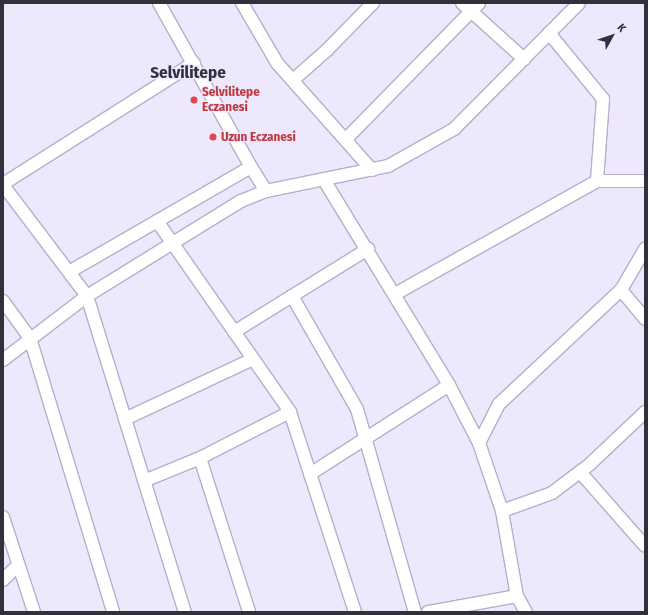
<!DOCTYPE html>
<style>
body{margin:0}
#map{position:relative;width:648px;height:615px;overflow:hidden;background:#ede8fb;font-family:"Fira Sans Condensed",sans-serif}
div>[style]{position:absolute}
.roads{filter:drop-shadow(1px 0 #b6aecc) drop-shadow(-1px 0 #b6aecc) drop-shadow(0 1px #b6aecc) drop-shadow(0 -1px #b6aecc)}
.minor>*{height:12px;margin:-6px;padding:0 6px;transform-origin:6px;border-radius:6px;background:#fff}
.dots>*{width:11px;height:11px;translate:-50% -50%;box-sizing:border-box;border:2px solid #ede8fb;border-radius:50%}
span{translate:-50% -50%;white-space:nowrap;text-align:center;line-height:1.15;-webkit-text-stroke:3px #ede8fb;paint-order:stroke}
.health-label{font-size:13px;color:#be3a42;font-weight:700}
.left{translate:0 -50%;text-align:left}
.district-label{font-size:17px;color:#33303c;font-weight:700}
.frame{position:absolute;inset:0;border:4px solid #33303c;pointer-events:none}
.north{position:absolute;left:592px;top:16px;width:40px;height:40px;-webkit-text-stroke:3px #ede8fb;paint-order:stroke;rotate:50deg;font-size:11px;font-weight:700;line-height:16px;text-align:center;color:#33303c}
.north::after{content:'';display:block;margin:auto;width:14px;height:18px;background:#33303c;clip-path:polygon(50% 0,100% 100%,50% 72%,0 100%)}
</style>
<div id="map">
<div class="roads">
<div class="minor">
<i style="left:159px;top:3px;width:188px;rotate:60.7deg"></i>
<i style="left:251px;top:167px;width:28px;rotate:58deg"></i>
<i style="left:242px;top:3px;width:69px;rotate:59.7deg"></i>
<i style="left:277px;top:63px;width:143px;rotate:48.4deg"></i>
<i style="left:462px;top:3px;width:84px;rotate:42.1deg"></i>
<i style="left:549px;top:33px;width:85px;rotate:50.7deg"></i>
<i style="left:603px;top:99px;width:82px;rotate:94.2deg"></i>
<i style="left:293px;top:80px;width:45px;rotate:-41.4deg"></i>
<i style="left:327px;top:50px;width:66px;rotate:-45.6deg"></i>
<i style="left:346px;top:139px;width:190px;rotate:-45.6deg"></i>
<i style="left:324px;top:180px;width:240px;rotate:58.6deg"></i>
<i style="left:449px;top:385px;width:65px;rotate:62.7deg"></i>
<i style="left:479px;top:443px;width:72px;rotate:71.3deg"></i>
<i style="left:502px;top:511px;width:86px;rotate:80deg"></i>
<i style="left:517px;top:596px;width:18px;rotate:61deg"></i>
<i style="left:3px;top:184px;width:226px;rotate:-32.4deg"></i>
<i style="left:3px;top:185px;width:139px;rotate:52.9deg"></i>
<i style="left:87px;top:296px;width:331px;rotate:72.8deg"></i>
<i style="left:157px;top:221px;width:233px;rotate:55.1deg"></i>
<i style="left:290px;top:412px;width:210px;rotate:72deg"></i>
<i style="left:69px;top:272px;width:210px;rotate:-30deg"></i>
<i style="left:621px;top:290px;width:38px;rotate:50deg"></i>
<i style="left:395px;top:294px;width:231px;rotate:-29.2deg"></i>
<i style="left:597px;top:181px;width:48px"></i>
<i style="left:292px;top:296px;width:130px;rotate:60.1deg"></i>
<i style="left:357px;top:409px;width:211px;rotate:74.1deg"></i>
<i style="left:3px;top:301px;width:46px;rotate:53.9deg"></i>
<i style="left:30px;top:338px;width:286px;rotate:73.1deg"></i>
<i style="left:234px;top:332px;width:158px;rotate:-31.8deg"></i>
<i style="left:3px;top:360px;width:106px;rotate:-37.3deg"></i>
<i style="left:87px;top:296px;width:181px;rotate:-31.7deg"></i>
<i style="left:241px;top:201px;width:27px;rotate:-22deg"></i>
<i style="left:266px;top:191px;width:125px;rotate:-11.6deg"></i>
<i style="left:388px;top:166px;width:76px;rotate:-29.3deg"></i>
<i style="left:454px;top:129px;width:177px;rotate:-45.2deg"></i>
<i style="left:125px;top:419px;width:141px;rotate:-25.1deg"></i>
<i style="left:479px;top:443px;width:44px;rotate:-62.9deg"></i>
<i style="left:499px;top:404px;width:167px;rotate:-43.1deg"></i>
<i style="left:621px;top:290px;width:48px;rotate:-59.7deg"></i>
<i style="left:200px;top:458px;width:162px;rotate:72.3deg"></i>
<i style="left:580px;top:472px;width:98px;rotate:48.7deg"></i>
<i style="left:310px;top:474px;width:165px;rotate:-32.6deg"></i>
<i style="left:144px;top:481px;width:61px;rotate:-22.3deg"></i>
<i style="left:200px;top:458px;width:101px;rotate:-27.1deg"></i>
<i style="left:502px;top:511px;width:53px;rotate:-19.8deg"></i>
<i style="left:552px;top:493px;width:48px;rotate:-37.3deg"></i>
<i style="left:590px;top:464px;width:76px;rotate:-43.4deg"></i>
<i style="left:3px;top:517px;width:100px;rotate:71.9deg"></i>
<i style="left:3px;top:580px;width:21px;rotate:-45deg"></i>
<i style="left:428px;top:612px;width:90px;rotate:-10.2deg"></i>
</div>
</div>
<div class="dots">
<i style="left:194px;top:100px;background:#e0444e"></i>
<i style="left:213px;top:137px;background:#e0444e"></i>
</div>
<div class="health-label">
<span class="left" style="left:202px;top:100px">Selvilitepe<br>Eczanesi</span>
<span class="left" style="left:221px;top:137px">Uzun Eczanesi</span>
</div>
<div class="district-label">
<span style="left:188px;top:73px">Selvilitepe</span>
</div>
<div class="frame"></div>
<div class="north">K</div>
</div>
